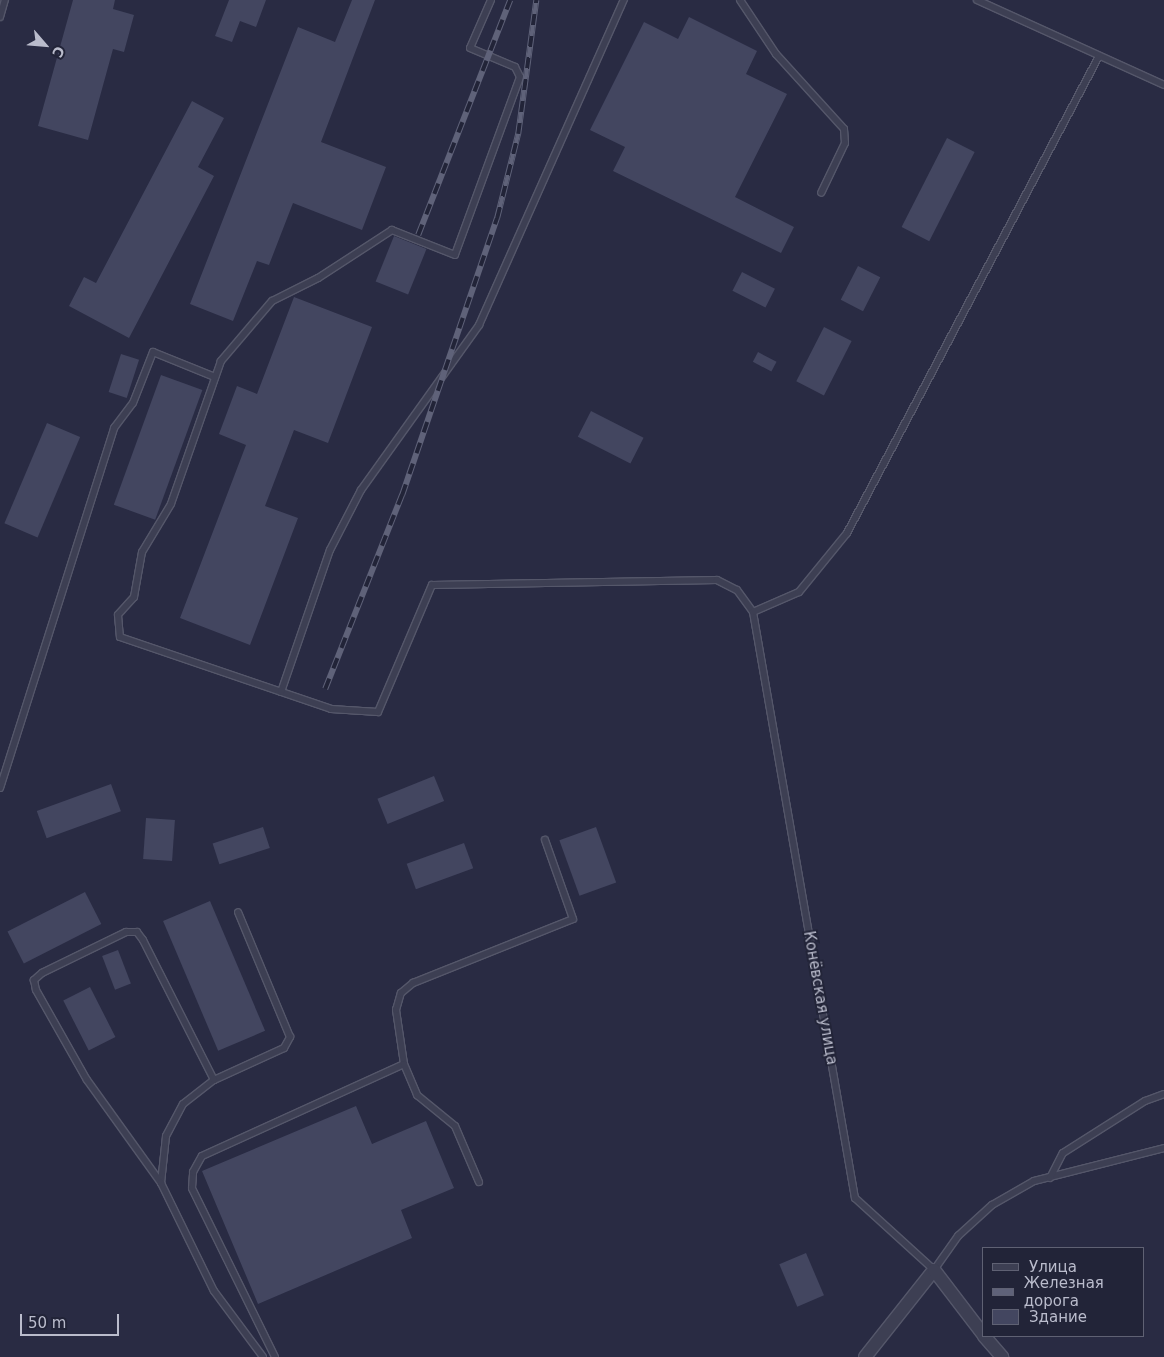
<!DOCTYPE html>
<meta charset="utf-8">
<style>
body{margin:0}
#map{position:relative;width:1164px;height:1357px;overflow:hidden;background:#292b43;font-family:"DejaVu Sans",sans-serif}
div>[style]{position:absolute}
.building>*{inset:0;background:#434660;transform-origin:0 0}
.roads{filter:drop-shadow(1px 0 #55576a) drop-shadow(-1px 0 #55576a) drop-shadow(0 1px #55576a) drop-shadow(0 -1px #55576a)}
.service>*{height:6px;margin:-3px;padding:0 3px;transform-origin:3px;border-radius:3px;background:#3d3f53}
.minor>*{height:12px;margin:-6px;padding:0 6px;transform-origin:6px;border-radius:6px;background:#3d3f53}
.rail>*{height:5.5px;margin-top:-2.75px;transform-origin:0;background:repeating-linear-gradient(90deg,#222438 0 11px,#5f6279 0 22px);box-sizing:border-box;border-block:1px solid #5f6279}
span{translate:-50% -50%;white-space:nowrap;text-align:center;line-height:1.15;-webkit-text-stroke:4px #222438;paint-order:stroke}
.street-label{font-size:15px;color:#babccc}
.legend{position:absolute;left:982px;top:1247px;width:162px;height:90px;box-sizing:border-box;background:#222438;border:1px solid #5f6173;margin:0;padding:6px 9px;list-style:none;font-size:15px;color:#babccc}
.legend li{display:flex;align-items:center;gap:10px;height:25px}
.legend b{width:25px;border:1px solid #5f6173}
.north{position:absolute;left:20px;top:20px;width:50px;height:50px;-webkit-text-stroke:4px #222438;paint-order:stroke;rotate:117deg;font-size:14px;font-weight:700;line-height:20px;text-align:center;color:#babccc}
.north::after{content:'';display:block;margin:auto;width:18px;height:22px;background:#babccc;clip-path:polygon(50% 0,100% 100%,50% 72%,0 100%)}
.scale{position:absolute;left:20px;top:1314px;width:99px;height:22px;box-sizing:border-box;border:2px solid #babccc;border-top:0;padding-left:6px;font-size:15px;line-height:18px;white-space:nowrap;color:#babccc;-webkit-text-stroke:4px #222438;paint-order:stroke}
</style>
<div id="map">
<div class="building">
<i style="clip-path:polygon(73px 0,115px 0,113px 9px,134px 15px,124px 52px,113px 49px,88px 140px,38px 126px)"></i>
<i style="clip-path:polygon(229px 0,266px 0,256px 27px,240px 21px,232px 42px,215px 36px)"></i>
<i style="clip-path:polygon(352px 0,375px 0,321px 142px,386px 167px,362px 230px,293px 203px,269px 265px,257px 261px,233px 321px,190px 304px,298px 27px,335px 42px)"></i>
<i style="clip-path:polygon(689px 17px,757px 51px,746px 74px,787px 94px,735px 197px,794px 227px,781px 253px,613px 171px,625px 147px,590px 130px,644px 22px,678px 39px)"></i>
<i style="clip-path:polygon(192px 101px,224px 118px,198px 167px,214px 176px,129px 338px,69px 306px,84px 277px,96px 283px)"></i>
<i style="left:947px;top:138px;width:31px;height:100px;rotate:27deg"></i>
<i style="left:394px;top:236px;width:35px;height:49px;rotate:22deg"></i>
<i style="left:858px;top:266px;width:25px;height:38px;rotate:27deg"></i>
<i style="left:742px;top:272px;width:37px;height:21px;rotate:27deg"></i>
<i style="clip-path:polygon(294px 297px,372px 327px,328px 443px,294px 430px,265px 506px,298px 518px,250px 645px,180px 618px,246px 445px,219px 434px,237px 386px,257px 394px)"></i>
<i style="left:824px;top:327px;width:31px;height:61px;rotate:27deg"></i>
<i style="left:758px;top:352px;width:21px;height:11px;rotate:28deg"></i>
<i style="left:121px;top:354px;width:19px;height:40px;rotate:18deg"></i>
<i style="left:161px;top:375px;width:44px;height:138px;rotate:20deg"></i>
<i style="left:591px;top:411px;width:59px;height:29px;rotate:27deg"></i>
<i style="left:47px;top:423px;width:36px;height:109px;rotate:23deg"></i>
<i style="left:434px;top:776px;width:27px;height:61px;rotate:68deg"></i>
<i style="left:111px;top:784px;width:29px;height:79px;rotate:70deg"></i>
<i style="left:146px;top:818px;width:29px;height:41px;rotate:4deg"></i>
<i style="left:263px;top:827px;width:22px;height:53px;rotate:72deg"></i>
<i style="left:596px;top:827px;width:59px;height:39px;rotate:70deg"></i>
<i style="left:464px;top:843px;width:27px;height:61px;rotate:70deg"></i>
<i style="left:85px;top:892px;width:36px;height:87px;rotate:63deg"></i>
<i style="left:210px;top:901px;width:141px;height:51px;rotate:67deg"></i>
<i style="left:118px;top:950px;width:36px;height:17px;rotate:69deg"></i>
<i style="left:90px;top:987px;width:56px;height:30px;rotate:63deg"></i>
<i style="clip-path:polygon(356px 1106px,372px 1144px,426px 1121px,454px 1188px,401px 1210px,412px 1238px,258px 1304px,202px 1171px)"></i>
<i style="left:806px;top:1253px;width:46px;height:29px;rotate:67deg"></i>
</div>
<div class="roads">
<div class="service">
<i style="left:491px;top:0;width:52px;rotate:113.6deg"></i>
<i style="left:470px;top:48px;width:49px;rotate:22.9deg"></i>
<i style="left:515px;top:67px;width:11px;rotate:63deg"></i>
<i style="left:520px;top:77px;width:189px;rotate:110.1deg"></i>
<i style="left:455px;top:255px;width:68px;rotate:-158.4deg"></i>
<i style="left:392px;top:230px;width:88px;rotate:147deg"></i>
<i style="left:318px;top:278px;width:51px;rotate:153.4deg"></i>
<i style="left:272px;top:301px;width:79px;rotate:130.4deg"></i>
<i style="left:221px;top:361px;width:151px;rotate:109.3deg"></i>
<i style="left:171px;top:504px;width:56px;rotate:121.1deg"></i>
<i style="left:142px;top:552px;width:46px;rotate:100.1deg"></i>
<i style="left:134px;top:597px;width:24px;rotate:132deg"></i>
<i style="left:118px;top:615px;width:22px;rotate:85deg"></i>
<i style="left:120px;top:637px;width:223px;rotate:18.8deg"></i>
<i style="left:331px;top:709px;width:47px;rotate:3.7deg"></i>
<i style="left:378px;top:712px;width:138px;rotate:-67deg"></i>
<i style="left:432px;top:585px;width:285px;rotate:-1deg"></i>
<i style="left:717px;top:580px;width:22px;rotate:27deg"></i>
<i style="left:737px;top:590px;width:27px;rotate:54deg"></i>
<i style="left:753px;top:612px;width:595px;rotate:80.13deg"></i>
<i style="left:855px;top:1198px;width:107px;rotate:42.3deg"></i>
<i style="left:934px;top:1270px;width:42px;rotate:-54.8deg"></i>
<i style="left:958px;top:1236px;width:46px;rotate:-42.4deg"></i>
<i style="left:992px;top:1205px;width:48px;rotate:-29.7deg"></i>
<i style="left:1034px;top:1181px;width:134px;rotate:-14.2deg"></i>
<i style="left:740px;top:0;width:65px;rotate:56.3deg"></i>
<i style="left:776px;top:54px;width:101px;rotate:47.8deg"></i>
<i style="left:844px;top:129px;width:14px;rotate:86deg"></i>
<i style="left:845px;top:143px;width:55px;rotate:115.6deg"></i>
<i style="left:977px;top:0;width:205px;rotate:24.4deg"></i>
<i style="left:0;top:17px;width:18px;rotate:-74deg"></i>
<i style="left:753px;top:612px;width:50px;rotate:-23.5deg"></i>
<i style="left:799px;top:592px;width:76px;rotate:-50.9deg"></i>
<i style="left:847px;top:533px;width:539px;rotate:-62.15deg"></i>
<i style="left:281px;top:692px;width:150px;rotate:-71deg"></i>
<i style="left:330px;top:550px;width:68px;rotate:-62.7deg"></i>
<i style="left:361px;top:490px;width:203px;rotate:-54.4deg"></i>
<i style="left:479px;top:325px;width:356px;rotate:-66deg"></i>
<i style="left:0;top:788px;width:378px;rotate:-72.4deg"></i>
<i style="left:114px;top:428px;width:31px;rotate:-53deg"></i>
<i style="left:133px;top:403px;width:55px;rotate:-68.6deg"></i>
<i style="left:153px;top:352px;width:67px;rotate:22deg"></i>
<i style="left:404px;top:1064px;width:55px;rotate:-98.4deg"></i>
<i style="left:396px;top:1010px;width:18px;rotate:-74deg"></i>
<i style="left:401px;top:993px;width:16px;rotate:-40deg"></i>
<i style="left:413px;top:983px;width:172px;rotate:-21.8deg"></i>
<i style="left:573px;top:919px;width:84px;rotate:-109.5deg"></i>
<i style="left:214px;top:1080px;width:77px;rotate:-24.6deg"></i>
<i style="left:284px;top:1048px;width:13px;rotate:-61deg"></i>
<i style="left:290px;top:1037px;width:135px;rotate:-112.6deg"></i>
<i style="left:1050px;top:1178px;width:28px;rotate:-63deg"></i>
<i style="left:1063px;top:1153px;width:97px;rotate:-32.4deg"></i>
<i style="left:1145px;top:1101px;width:20px;rotate:-20deg"></i>
<i style="left:161px;top:1183px;width:47px;rotate:-83.9deg"></i>
<i style="left:166px;top:1136px;width:36px;rotate:-62deg"></i>
<i style="left:183px;top:1104px;width:39px;rotate:-38deg"></i>
<i style="left:214px;top:1080px;width:157px;rotate:-116.9deg"></i>
<i style="left:143px;top:940px;width:10px;rotate:-127deg"></i>
<i style="left:137px;top:932px;width:11px;rotate:180deg"></i>
<i style="left:126px;top:932px;width:93px;rotate:154deg"></i>
<i style="left:42px;top:973px;width:11px;rotate:139deg"></i>
<i style="left:34px;top:980px;width:10px;rotate:79deg"></i>
<i style="left:36px;top:990px;width:103px;rotate:60.5deg"></i>
<i style="left:87px;top:1080px;width:127px;rotate:54.3deg"></i>
<i style="left:161px;top:1183px;width:120px;rotate:63.9deg"></i>
<i style="left:214px;top:1291px;width:82px;rotate:53.4deg"></i>
<i style="left:275px;top:1357px;width:188px;rotate:-116.2deg"></i>
<i style="left:192px;top:1188px;width:16px;rotate:-86deg"></i>
<i style="left:193px;top:1172px;width:18px;rotate:-61deg"></i>
<i style="left:202px;top:1156px;width:222px;rotate:-24.5deg"></i>
<i style="left:404px;top:1064px;width:34px;rotate:67deg"></i>
<i style="left:417px;top:1095px;width:49px;rotate:39.2deg"></i>
<i style="left:455px;top:1126px;width:61px;rotate:66.8deg"></i>
</div>
<div class="minor">
<i style="left:984px;top:1336px;width:28px;rotate:49deg"></i>
<i style="left:865px;top:1357px;width:111px;rotate:-51.6deg"></i>
<i style="left:934px;top:1270px;width:81px;rotate:52.6deg"></i>
</div>
</div>
<div class="rail">
<i style="left:418px;top:235px;width:252px;rotate:-68.6deg"></i>
<i style="left:325px;top:689px;width:209px;rotate:-68.4deg"></i>
<i style="left:402px;top:495px;width:293px;rotate:-71.1deg"></i>
<i style="left:497px;top:218px;width:87px;rotate:-76deg"></i>
<i style="left:518px;top:134px;width:135px;rotate:-82.3deg"></i>
</div>
<div class="street-label">
<span style="left:820px;top:998px;rotate:80deg">Конёвская улица</span>
</div>
<ul class="legend">
<li><b style="height:6px;background:#3d3f53"></b>Улица</li>
<li><b style="height:6px;background:#5f6279"></b>Железная дорога</li>
<li><b style="height:14px;background:#434660"></b>Здание</li>
</ul>
<div class="north">С</div>
<div class="scale">50 m</div>
</div>
